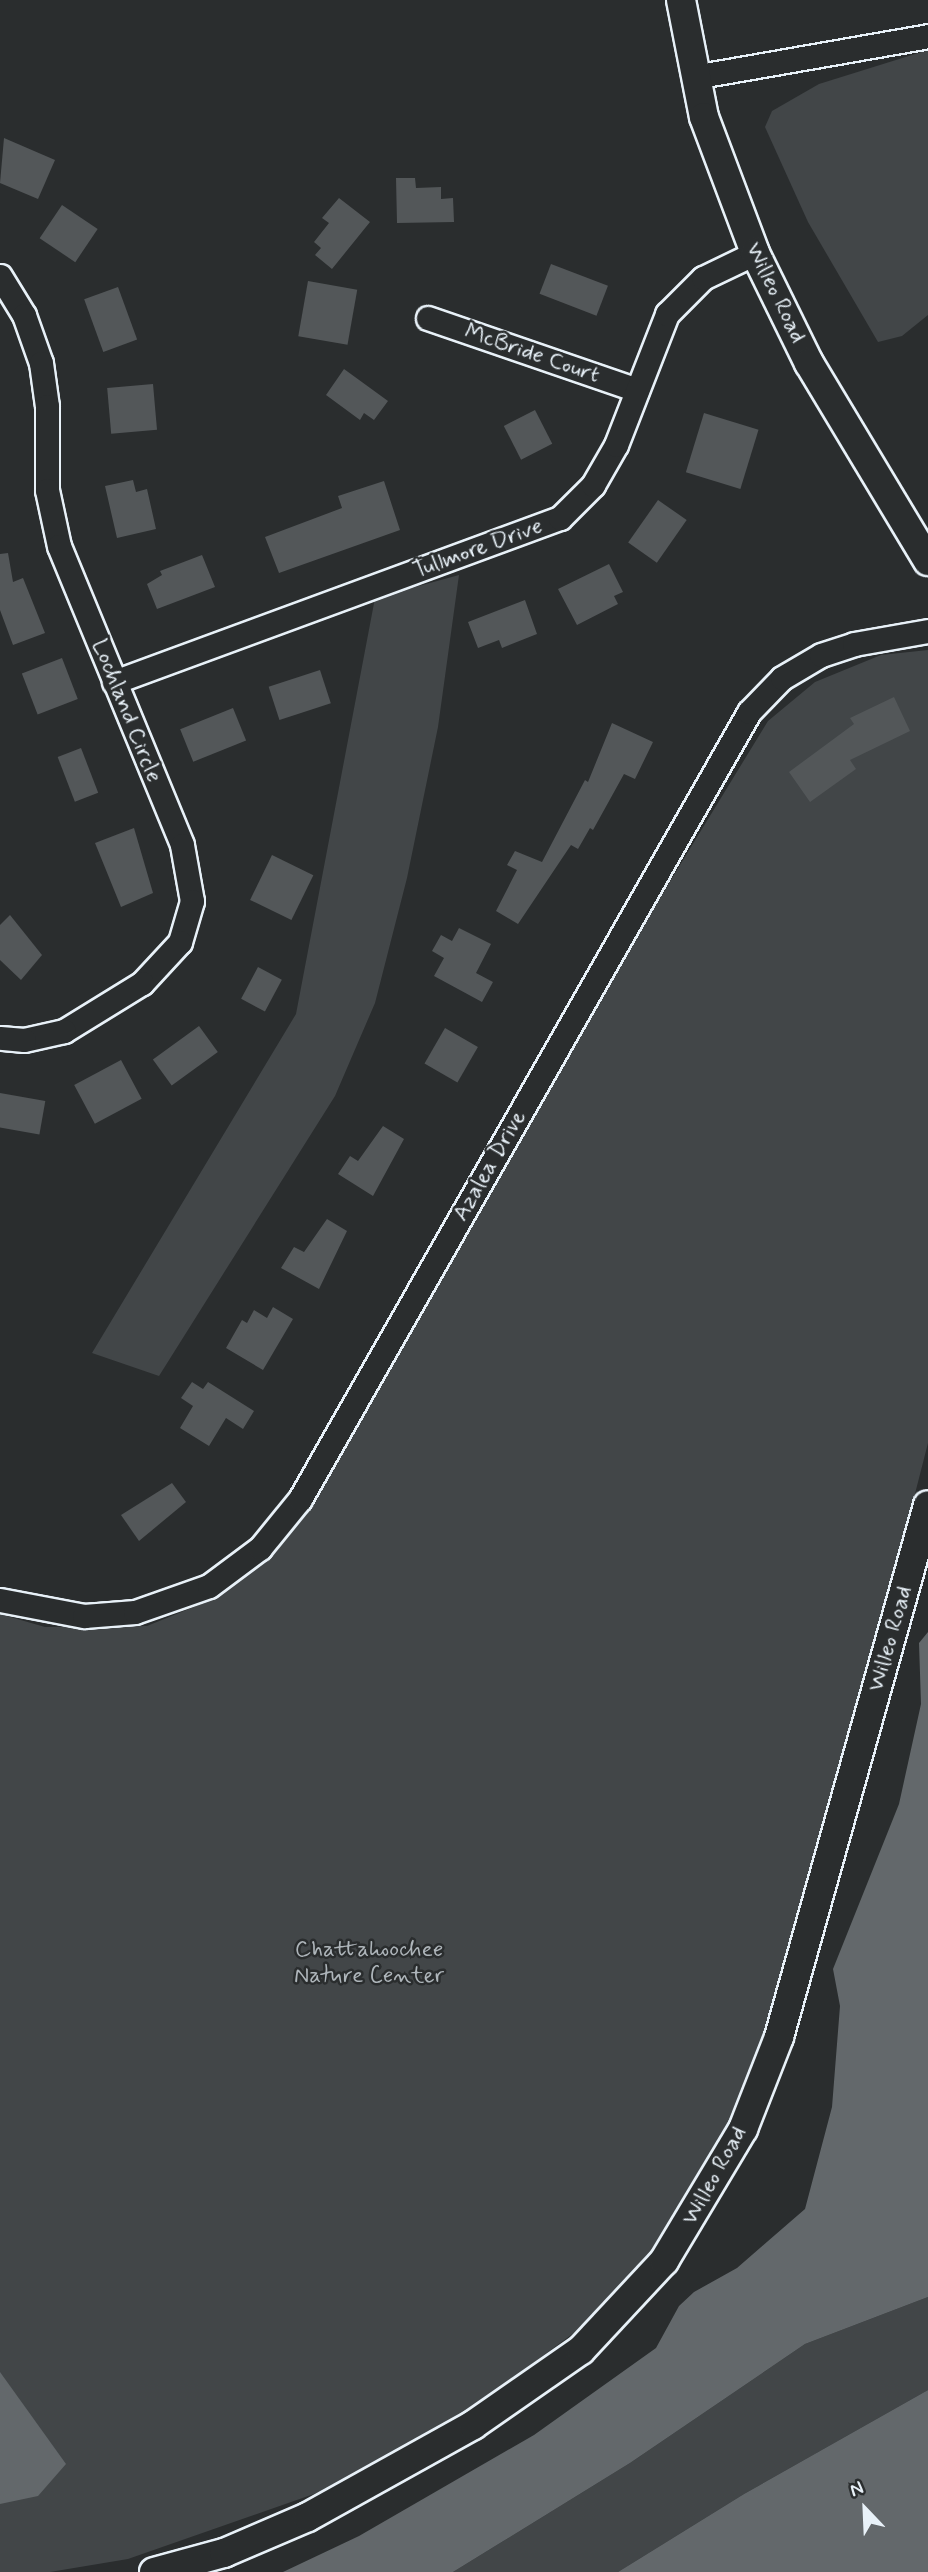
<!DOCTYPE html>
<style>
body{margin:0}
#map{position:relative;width:928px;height:2572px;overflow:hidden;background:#2a2d2e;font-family:Mynerve,sans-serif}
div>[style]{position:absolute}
.green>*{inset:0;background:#424648}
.water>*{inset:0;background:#63686b}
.building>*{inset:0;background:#535759;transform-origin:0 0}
.roads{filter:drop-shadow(2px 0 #e8f1f8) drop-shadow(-2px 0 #e8f1f8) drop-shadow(0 2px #e8f1f8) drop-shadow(0 -2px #e8f1f8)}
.minor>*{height:23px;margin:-11.5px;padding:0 11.5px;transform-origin:11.5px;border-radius:11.5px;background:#2a2d2e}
.tertiary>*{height:28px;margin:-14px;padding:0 14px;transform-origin:14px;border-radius:14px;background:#2a2d2e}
span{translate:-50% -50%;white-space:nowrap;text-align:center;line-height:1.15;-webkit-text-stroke:5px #2a2d2e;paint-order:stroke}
.street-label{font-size:23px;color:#e8f1f8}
.park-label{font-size:23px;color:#aeb5ba}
.north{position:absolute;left:830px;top:2474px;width:70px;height:70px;-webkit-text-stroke:5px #2a2d2e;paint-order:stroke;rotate:337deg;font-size:19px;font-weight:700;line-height:28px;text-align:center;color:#e8f1f8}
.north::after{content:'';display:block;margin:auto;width:24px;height:32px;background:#e8f1f8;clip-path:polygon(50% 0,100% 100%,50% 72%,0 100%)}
</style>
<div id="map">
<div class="green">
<i style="clip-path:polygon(928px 50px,928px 315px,902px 336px,878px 342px,808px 222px,765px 127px,772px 111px,819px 84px)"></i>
<i style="clip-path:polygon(459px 575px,438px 727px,407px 878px,375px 1003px,335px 1096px,159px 1376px,92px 1353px,296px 1014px,375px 598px)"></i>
<i style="clip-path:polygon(928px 650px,928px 1443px,760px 2099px,667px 2232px,586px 2324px,487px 2397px,351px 2481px,128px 2559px,50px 2572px,0 2572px,0 1614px,45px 1627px,147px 1626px,206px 1602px,266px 1559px,324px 1483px,392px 1336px,768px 721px,815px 682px,881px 655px)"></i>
<i style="clip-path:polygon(928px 2297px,928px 2390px,744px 2494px,618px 2572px,453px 2572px,630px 2463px,805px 2344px)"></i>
</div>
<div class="water">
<i style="clip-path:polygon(928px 1632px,928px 2297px,805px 2344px,630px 2463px,453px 2572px,283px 2572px,359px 2536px,534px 2435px,656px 2348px,679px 2306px,694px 2292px,737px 2268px,805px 2209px,832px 2107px,840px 2006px,833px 1969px,899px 1804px,921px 1704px,919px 1643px)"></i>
<i style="clip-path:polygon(0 2372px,66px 2464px,38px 2496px,0 2504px)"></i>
<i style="clip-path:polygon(928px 2390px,928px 2572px,618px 2572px,744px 2494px)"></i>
</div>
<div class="building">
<i style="clip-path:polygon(4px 138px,55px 160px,38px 199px,0 183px)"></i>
<i style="clip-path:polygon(396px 178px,415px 178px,416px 188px,441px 187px,441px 199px,453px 198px,454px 222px,397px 223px)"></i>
<i style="clip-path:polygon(339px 198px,370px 222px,332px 269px,315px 255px,321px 248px,314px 242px,329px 223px,322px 218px)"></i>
<i style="left:62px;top:205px;width:43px;height:40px;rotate:34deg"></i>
<i style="left:551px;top:264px;width:61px;height:32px;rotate:21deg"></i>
<i style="left:308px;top:281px;width:50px;height:56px;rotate:10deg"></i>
<i style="left:118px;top:287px;width:56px;height:36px;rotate:70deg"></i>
<i style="clip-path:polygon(344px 369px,388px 401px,374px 420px,364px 413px,360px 420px,326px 395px)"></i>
<i style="left:153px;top:384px;width:46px;height:46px;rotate:85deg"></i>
<i style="left:535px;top:410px;width:38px;height:35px;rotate:63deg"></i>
<i style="left:704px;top:413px;width:57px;height:62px;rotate:17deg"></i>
<i style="clip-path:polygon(133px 480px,136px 492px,147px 489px,156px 529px,117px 538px,105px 486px)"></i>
<i style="clip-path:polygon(384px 481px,400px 530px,279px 573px,265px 537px,342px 508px,338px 496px)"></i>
<i style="left:658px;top:500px;width:35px;height:52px;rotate:35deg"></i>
<i style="clip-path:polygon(8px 553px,13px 582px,23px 578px,45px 633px,13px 645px,0 610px,0 554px)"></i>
<i style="clip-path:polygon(202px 555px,215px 587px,157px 609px,147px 584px,162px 575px,160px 571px)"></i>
<i style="clip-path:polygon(609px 564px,623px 592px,614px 596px,618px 604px,577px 625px,558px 589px)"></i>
<i style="clip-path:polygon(525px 600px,537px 634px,502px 648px,499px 640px,478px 648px,468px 622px)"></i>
<i style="left:62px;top:658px;width:44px;height:43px;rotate:69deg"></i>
<i style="left:320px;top:670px;width:35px;height:54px;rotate:72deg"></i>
<i style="clip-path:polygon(894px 697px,910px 731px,850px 760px,856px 769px,810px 802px,789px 772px,854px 724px,850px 718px)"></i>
<i style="left:233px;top:708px;width:35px;height:57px;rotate:68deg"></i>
<i style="clip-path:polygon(612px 723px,653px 742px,635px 779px,624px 774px,593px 830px,590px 828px,578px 849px,571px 845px,518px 924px,496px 911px,517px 870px,507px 865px,515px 851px,542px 862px,585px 780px,588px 782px)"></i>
<i style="left:81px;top:748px;width:48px;height:25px;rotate:69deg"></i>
<i style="clip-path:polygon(134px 828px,153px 893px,121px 907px,95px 843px)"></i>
<i style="left:272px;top:855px;width:46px;height:50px;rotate:26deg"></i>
<i style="clip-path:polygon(10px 915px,42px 955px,21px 980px,0 960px,0 925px)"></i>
<i style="clip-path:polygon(459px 928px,491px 944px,476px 973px,493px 982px,482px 1002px,434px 976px,444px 958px,432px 951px,441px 935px,452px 941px)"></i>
<i style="left:258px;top:967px;width:27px;height:36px;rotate:28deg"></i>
<i style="left:199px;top:1026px;width:32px;height:57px;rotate:54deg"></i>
<i style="left:445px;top:1028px;width:38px;height:41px;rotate:30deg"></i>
<i style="left:121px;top:1060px;width:44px;height:53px;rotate:62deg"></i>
<i style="left:0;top:1093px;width:46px;height:34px;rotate:10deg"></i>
<i style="clip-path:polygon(383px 1126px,404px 1139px,373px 1196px,338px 1174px,350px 1156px,358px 1161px)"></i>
<i style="clip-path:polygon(327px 1219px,347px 1231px,319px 1289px,281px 1268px,294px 1247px,304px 1252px)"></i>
<i style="clip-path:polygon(273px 1307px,293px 1319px,263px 1370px,226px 1348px,242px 1320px,247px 1323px,254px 1310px,267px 1318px)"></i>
<i style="clip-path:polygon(192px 1382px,203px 1389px,208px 1382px,254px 1411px,243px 1429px,226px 1418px,209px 1446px,180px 1428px,193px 1406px,181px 1398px)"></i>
<i style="clip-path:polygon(172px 1483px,186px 1502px,139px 1541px,121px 1515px)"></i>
</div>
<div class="roads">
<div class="minor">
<i style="left:694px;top:77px;width:238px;rotate:-9.9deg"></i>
<i style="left:0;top:276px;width:46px;rotate:58.4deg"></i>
<i style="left:24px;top:315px;width:51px;rotate:70.5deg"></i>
<i style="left:41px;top:363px;width:43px;rotate:82.1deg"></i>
<i style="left:47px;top:406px;width:84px;rotate:90deg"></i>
<i style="left:47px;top:490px;width:57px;rotate:77.9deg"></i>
<i style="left:59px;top:546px;width:323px;rotate:67.6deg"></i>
<i style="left:182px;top:845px;width:57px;rotate:79.9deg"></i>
<i style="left:192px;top:901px;width:43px;rotate:106.3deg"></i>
<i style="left:180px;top:942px;width:56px;rotate:132.8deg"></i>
<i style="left:142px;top:983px;width:92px;rotate:148.4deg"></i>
<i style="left:64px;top:1031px;width:41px;rotate:167.3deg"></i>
<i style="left:24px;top:1040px;width:24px;rotate:-175deg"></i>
<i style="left:428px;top:318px;width:221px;rotate:19deg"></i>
<i style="left:114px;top:682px;width:475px;rotate:-20.2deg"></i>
<i style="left:560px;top:518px;width:47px;rotate:-45deg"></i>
<i style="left:593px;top:485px;width:46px;rotate:-60.1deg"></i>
<i style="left:616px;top:445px;width:141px;rotate:-68.7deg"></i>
<i style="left:667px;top:314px;width:51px;rotate:-45deg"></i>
<i style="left:703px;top:278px;width:58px;rotate:-25.7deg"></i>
<i style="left:0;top:1600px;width:86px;rotate:10.8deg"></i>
<i style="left:84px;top:1616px;width:51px;rotate:-4.5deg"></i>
<i style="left:135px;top:1612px;width:78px;rotate:-19.4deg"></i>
<i style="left:209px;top:1586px;width:64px;rotate:-36.7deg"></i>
<i style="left:260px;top:1548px;width:63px;rotate:-50.8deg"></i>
<i style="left:300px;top:1499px;width:906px;rotate:-60.29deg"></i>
<i style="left:749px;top:712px;width:47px;rotate:-45.9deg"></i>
<i style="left:782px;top:678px;width:45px;rotate:-30.5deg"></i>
<i style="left:821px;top:655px;width:35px;rotate:-18deg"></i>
<i style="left:854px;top:644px;width:75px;rotate:-10deg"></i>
</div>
<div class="tertiary">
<i style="left:681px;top:0;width:119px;rotate:78.9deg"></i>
<i style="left:704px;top:117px;width:145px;rotate:69.4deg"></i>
<i style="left:755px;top:253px;width:123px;rotate:63.9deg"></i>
<i style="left:809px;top:363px;width:231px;rotate:59deg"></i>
<i style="left:154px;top:2572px;width:73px;rotate:-15.2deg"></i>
<i style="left:224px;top:2553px;width:91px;rotate:-23.2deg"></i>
<i style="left:308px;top:2517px;width:189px;rotate:-29.1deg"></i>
<i style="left:473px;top:2425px;width:131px;rotate:-34.8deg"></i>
<i style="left:581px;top:2350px;width:122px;rotate:-47deg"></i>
<i style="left:664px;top:2261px;width:154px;rotate:-59.1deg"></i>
<i style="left:743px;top:2129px;width:99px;rotate:-68.6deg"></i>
<i style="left:779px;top:2037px;width:552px;rotate:-74.35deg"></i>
</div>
</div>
<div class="street-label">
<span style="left:775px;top:293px;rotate:64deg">Willeo Road</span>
<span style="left:532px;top:354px;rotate:19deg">McBride Court</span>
<span style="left:478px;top:549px;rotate:-20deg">Tullmore Drive</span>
<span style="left:126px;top:711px;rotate:68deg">Lochland Circle</span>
<span style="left:490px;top:1166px;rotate:-60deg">Azalea Drive</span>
<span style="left:891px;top:1639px;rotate:-74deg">Willeo Road</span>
<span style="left:715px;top:2176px;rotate:-61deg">Willeo Road</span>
</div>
<div class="park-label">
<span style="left:369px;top:1963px">Chattahoochee<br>Nature Center</span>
</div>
<div class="north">N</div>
</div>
